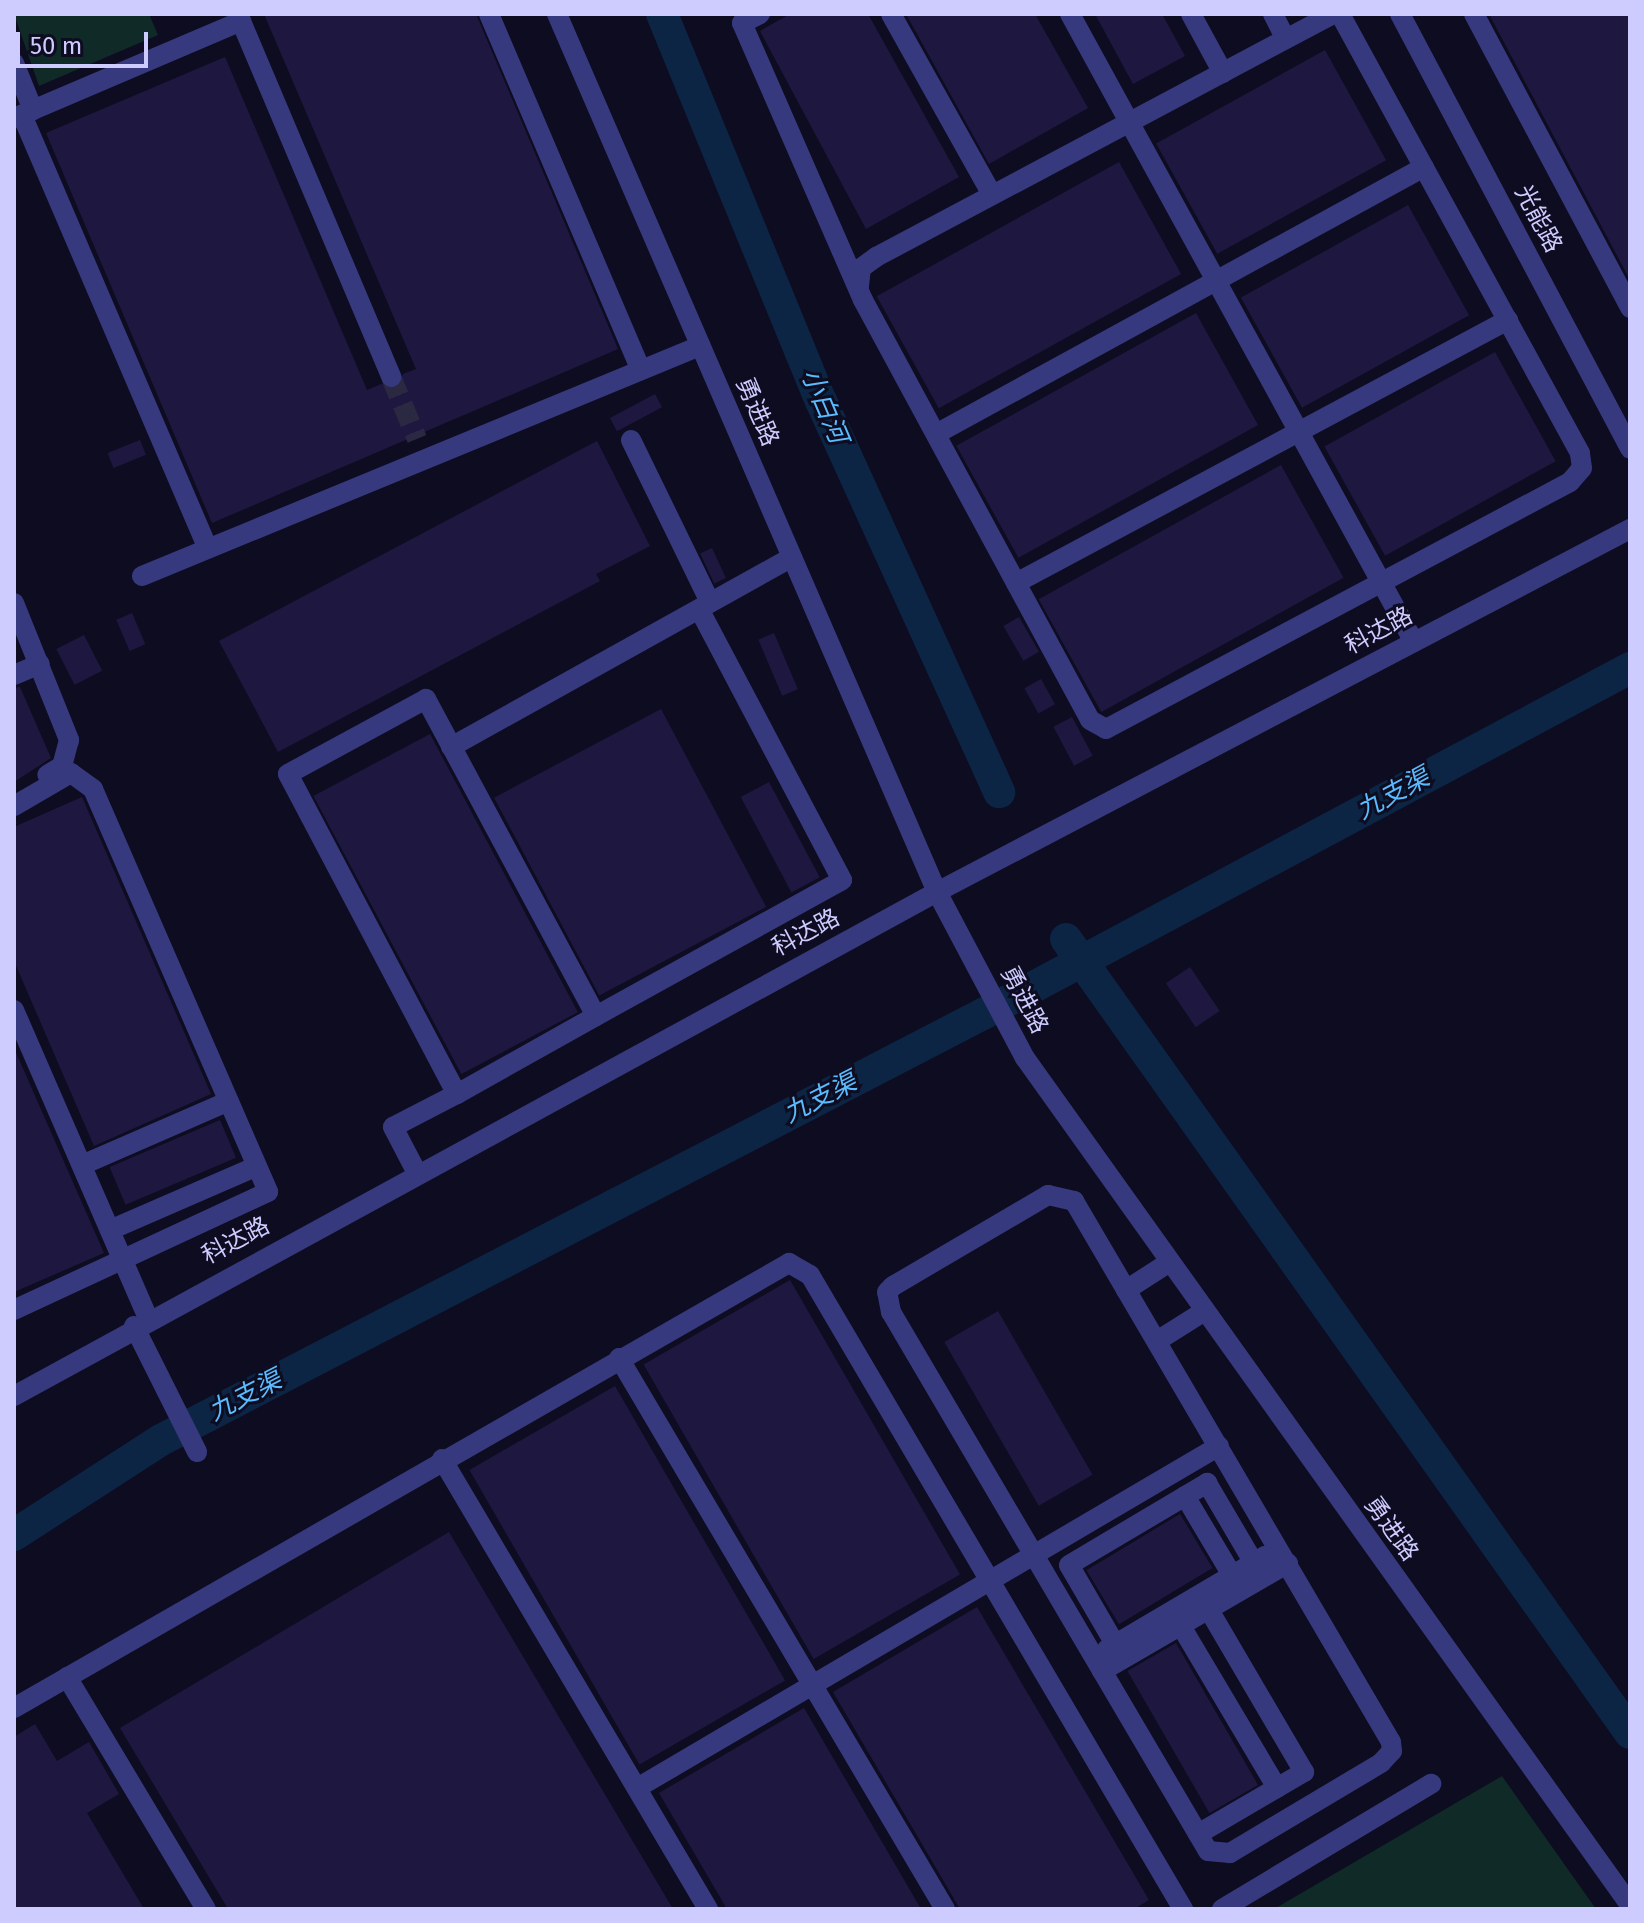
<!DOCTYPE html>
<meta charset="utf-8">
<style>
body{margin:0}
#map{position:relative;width:1644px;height:1923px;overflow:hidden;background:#0e0c20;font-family:"Fira Sans","Noto Sans SC",sans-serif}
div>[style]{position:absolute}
.green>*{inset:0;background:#0f2a27}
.river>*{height:32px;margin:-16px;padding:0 16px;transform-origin:16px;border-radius:16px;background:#0c2544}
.building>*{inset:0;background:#1e1841;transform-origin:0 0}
.minor-tunnel>*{height:20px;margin-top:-10px;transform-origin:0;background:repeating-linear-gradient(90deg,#2b2941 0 20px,transparent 0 30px)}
.minor>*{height:20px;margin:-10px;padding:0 10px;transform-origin:10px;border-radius:10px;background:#37397f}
span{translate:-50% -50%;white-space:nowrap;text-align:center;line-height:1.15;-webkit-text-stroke:6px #0e0c20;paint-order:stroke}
.street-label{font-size:24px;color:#cecbff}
.water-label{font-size:26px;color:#59bcff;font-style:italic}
.frame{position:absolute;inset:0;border:16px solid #cecbff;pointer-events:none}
.scale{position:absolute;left:16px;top:32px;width:132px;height:36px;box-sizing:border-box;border:4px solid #cecbff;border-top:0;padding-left:10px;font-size:24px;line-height:28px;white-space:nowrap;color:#cecbff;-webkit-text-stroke:6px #0e0c20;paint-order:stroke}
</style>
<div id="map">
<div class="green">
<i style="clip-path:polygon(14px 14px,149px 14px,158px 35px,39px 86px)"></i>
<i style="clip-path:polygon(1502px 1776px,1596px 1909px,1274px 1909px)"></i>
</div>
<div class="river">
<i style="left:662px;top:14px;width:418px;rotate:67.7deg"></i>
<i style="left:821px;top:401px;width:430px;rotate:65.5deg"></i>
<i style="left:1066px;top:939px;width:974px;rotate:54.61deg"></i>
<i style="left:14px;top:1535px;width:175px;rotate:-32.9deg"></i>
<i style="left:161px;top:1440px;width:926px;rotate:-27.4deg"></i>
<i style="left:983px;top:1014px;width:734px;rotate:-28.14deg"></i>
</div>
<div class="building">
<i style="clip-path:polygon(264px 14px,476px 14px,618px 349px,212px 523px,46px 133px,225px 57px,367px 390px,381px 384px,397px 389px,403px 374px,416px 369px)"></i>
<i style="clip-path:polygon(790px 14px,868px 14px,959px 177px,866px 229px,760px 31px)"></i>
<i style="clip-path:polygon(906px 14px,1035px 14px,1088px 108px,989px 164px)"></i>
<i style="clip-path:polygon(1095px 14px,1162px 14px,1185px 56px,1133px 84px)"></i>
<i style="clip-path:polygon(1489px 14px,1630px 14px,1630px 280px)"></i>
<i style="left:1325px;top:50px;width:126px;height:193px;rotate:61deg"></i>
<i style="left:1119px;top:162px;width:128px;height:277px;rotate:61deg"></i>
<i style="left:1408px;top:205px;width:126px;height:191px;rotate:61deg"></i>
<i style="left:1196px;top:313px;width:128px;height:274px;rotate:61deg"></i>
<i style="left:1495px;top:352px;width:125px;height:195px;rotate:61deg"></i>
<i style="left:655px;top:394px;width:15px;height:51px;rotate:62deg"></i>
<i style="left:140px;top:440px;width:16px;height:35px;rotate:68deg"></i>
<i style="clip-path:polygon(597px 441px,650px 546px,596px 574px,600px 581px,278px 752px,219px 641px)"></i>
<i style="left:1281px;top:465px;width:129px;height:277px;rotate:61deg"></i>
<i style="left:712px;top:548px;width:33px;height:13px;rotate:65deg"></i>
<i style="left:132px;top:613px;width:34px;height:17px;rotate:67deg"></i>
<i style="left:1019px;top:617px;width:40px;height:18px;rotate:60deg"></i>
<i style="left:774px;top:633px;width:61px;height:17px;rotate:67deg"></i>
<i style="left:84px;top:635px;width:40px;height:31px;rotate:63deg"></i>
<i style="left:1041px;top:679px;width:29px;height:19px;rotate:61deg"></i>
<i style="clip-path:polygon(20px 687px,51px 758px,14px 782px,14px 688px)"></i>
<i style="left:661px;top:709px;width:224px;height:189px;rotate:62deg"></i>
<i style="left:1072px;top:717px;width:44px;height:21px;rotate:62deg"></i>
<i style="left:430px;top:734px;width:315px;height:132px;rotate:62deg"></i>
<i style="left:769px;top:782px;width:108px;height:32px;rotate:62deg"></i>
<i style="clip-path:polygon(82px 797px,211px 1094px,94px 1146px,14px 961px,14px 827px)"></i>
<i style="left:1190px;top:967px;width:53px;height:29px;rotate:56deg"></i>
<i style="clip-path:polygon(14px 1048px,104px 1253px,14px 1292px)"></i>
<i style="left:220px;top:1120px;width:41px;height:120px;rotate:67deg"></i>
<i style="left:790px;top:1280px;width:340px;height:169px;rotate:60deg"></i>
<i style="left:998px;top:1311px;width:189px;height:62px;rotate:60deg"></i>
<i style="left:615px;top:1386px;width:340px;height:168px;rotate:60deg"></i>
<i style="left:1180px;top:1514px;width:63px;height:109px;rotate:59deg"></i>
<i style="clip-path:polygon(449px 1532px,673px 1909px,228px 1909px,120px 1728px)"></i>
<i style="clip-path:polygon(977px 1607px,1149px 1900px,1134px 1909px,960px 1909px,833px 1692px)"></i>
<i style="left:1176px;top:1643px;width:164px;height:56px;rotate:60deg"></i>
<i style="clip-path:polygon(804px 1708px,921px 1909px,727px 1909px,659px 1793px)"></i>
<i style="clip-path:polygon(35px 1724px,57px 1761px,89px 1742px,119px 1794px,87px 1813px,144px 1909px,14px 1909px,14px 1737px)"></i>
</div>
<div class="minor-tunnel">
<i style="left:391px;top:377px;width:67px;rotate:67.2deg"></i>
</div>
<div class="minor">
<i style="left:238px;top:14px;width:394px;rotate:67.1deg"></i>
<i style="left:489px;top:14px;width:387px;rotate:66.9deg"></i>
<i style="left:557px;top:14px;width:957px;rotate:66.6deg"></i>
<i style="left:937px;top:892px;width:188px;rotate:62.1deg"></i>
<i style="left:1025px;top:1058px;width:1041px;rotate:54.46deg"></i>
<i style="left:760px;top:14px;width:20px;rotate:153deg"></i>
<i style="left:742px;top:23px;width:302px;rotate:66.4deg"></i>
<i style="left:863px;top:300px;width:477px;rotate:61.6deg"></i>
<i style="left:1090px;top:720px;width:18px;rotate:29deg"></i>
<i style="left:1106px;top:729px;width:526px;rotate:-28.03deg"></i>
<i style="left:1570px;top:482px;width:18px;rotate:-49deg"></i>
<i style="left:1582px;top:468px;width:15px;rotate:-98deg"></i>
<i style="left:1580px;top:453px;width:500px;rotate:-118.67deg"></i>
<i style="left:891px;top:14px;width:207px;rotate:60.8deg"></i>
<i style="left:1070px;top:14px;width:716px;rotate:61.29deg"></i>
<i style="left:1191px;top:14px;width:67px;rotate:61.5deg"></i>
<i style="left:1273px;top:14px;width:28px;rotate:63deg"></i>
<i style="left:1400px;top:14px;width:492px;rotate:62.1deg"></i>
<i style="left:1474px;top:14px;width:333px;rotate:62deg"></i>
<i style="left:14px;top:63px;width:51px;rotate:68deg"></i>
<i style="left:22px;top:115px;width:471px;rotate:66.8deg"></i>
<i style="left:14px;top:118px;width:247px;rotate:-23.1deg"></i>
<i style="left:859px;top:286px;width:18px;rotate:-84deg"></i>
<i style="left:861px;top:268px;width:19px;rotate:-36deg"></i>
<i style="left:876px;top:257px;width:518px;rotate:-28deg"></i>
<i style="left:936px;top:434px;width:556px;rotate:-28.68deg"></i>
<i style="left:631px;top:440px;width:180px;rotate:64deg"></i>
<i style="left:142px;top:576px;width:604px;rotate:-22.4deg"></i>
<i style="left:1016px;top:583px;width:558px;rotate:-28.13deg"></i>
<i style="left:14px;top:603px;width:148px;rotate:68.1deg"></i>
<i style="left:69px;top:740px;width:27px;rotate:105deg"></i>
<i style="left:62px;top:766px;width:17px;rotate:149deg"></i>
<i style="left:14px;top:675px;width:28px;rotate:-23deg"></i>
<i style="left:451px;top:747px;width:390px;rotate:-29.1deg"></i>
<i style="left:14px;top:806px;width:66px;rotate:-30.1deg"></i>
<i style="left:71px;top:773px;width:27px;rotate:36deg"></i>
<i style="left:93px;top:789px;width:439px;rotate:66.5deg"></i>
<i style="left:268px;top:1192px;width:280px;rotate:155.1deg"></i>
<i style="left:14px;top:1010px;width:336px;rotate:66.5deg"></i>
<i style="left:596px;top:1016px;width:360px;rotate:-118.2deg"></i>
<i style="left:426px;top:699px;width:157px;rotate:151.5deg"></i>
<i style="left:288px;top:774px;width:362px;rotate:62.2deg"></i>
<i style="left:457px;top:1094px;width:159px;rotate:-29.3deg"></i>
<i style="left:596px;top:1016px;width:281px;rotate:-28.9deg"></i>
<i style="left:842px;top:880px;width:306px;rotate:-117.8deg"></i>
<i style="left:82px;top:1165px;width:160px;rotate:-23.5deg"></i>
<i style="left:417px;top:1173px;width:52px;rotate:-117.6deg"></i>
<i style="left:393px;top:1127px;width:72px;rotate:-27.3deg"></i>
<i style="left:1048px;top:1195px;width:27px;rotate:13deg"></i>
<i style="left:1074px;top:1201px;width:627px;rotate:59.63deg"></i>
<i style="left:1391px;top:1742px;width:9px;rotate:84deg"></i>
<i style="left:1392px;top:1751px;width:16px;rotate:133deg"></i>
<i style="left:1381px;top:1763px;width:176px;rotate:149.2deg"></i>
<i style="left:1230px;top:1853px;width:22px;rotate:-175deg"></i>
<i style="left:1208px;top:1851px;width:625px;rotate:-120.46deg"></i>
<i style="left:891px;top:1312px;width:20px;rotate:-101deg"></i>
<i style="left:887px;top:1292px;width:8px;rotate:-45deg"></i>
<i style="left:893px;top:1286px;width:180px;rotate:-30.4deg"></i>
<i style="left:110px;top:1230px;width:160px;rotate:-23.5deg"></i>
<i style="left:1126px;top:1290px;width:50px;rotate:-32.7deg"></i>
<i style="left:134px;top:1326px;width:141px;rotate:63.4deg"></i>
<i style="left:1157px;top:1341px;width:54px;rotate:-32.2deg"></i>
<i style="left:619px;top:1358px;width:640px;rotate:59.39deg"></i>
<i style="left:14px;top:1396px;width:1052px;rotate:-28.64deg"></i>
<i style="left:937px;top:892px;width:782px;rotate:-27.65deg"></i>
<i style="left:442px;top:1459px;width:523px;rotate:59.41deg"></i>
<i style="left:1185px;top:1496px;width:92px;rotate:59.3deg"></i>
<i style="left:1175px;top:1616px;width:200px;rotate:59.3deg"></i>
<i style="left:1115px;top:1644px;width:91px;rotate:-120.2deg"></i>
<i style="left:1069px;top:1565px;width:161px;rotate:-30.7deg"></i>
<i style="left:1207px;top:1483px;width:93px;rotate:59.6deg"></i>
<i style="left:1107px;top:1649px;width:183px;rotate:-30.5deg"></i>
<i style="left:1102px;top:1671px;width:215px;rotate:-30.1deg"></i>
<i style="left:67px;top:1677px;width:270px;rotate:59.1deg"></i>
<i style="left:14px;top:1708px;width:894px;rotate:-29.86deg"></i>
<i style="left:789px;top:1263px;width:24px;rotate:30deg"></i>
<i style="left:810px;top:1275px;width:736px;rotate:59.53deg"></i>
<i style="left:637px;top:1788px;width:675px;rotate:-30.44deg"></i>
<i style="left:1198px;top:1834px;width:123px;rotate:-30.3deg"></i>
<i style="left:1304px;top:1772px;width:205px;rotate:-120.4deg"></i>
<i style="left:1222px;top:1909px;width:244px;rotate:-30.9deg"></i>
</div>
<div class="street-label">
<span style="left:1538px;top:219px;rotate:62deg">光能路</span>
<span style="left:757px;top:412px;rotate:67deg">勇进路</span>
<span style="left:1379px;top:631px;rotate:-28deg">科达路</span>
<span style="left:806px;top:933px;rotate:-28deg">科达路</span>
<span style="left:1024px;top:1000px;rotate:62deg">勇进路</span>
<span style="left:236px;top:1241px;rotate:-28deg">科达路</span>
<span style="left:1391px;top:1529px;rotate:54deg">勇进路</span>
</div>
<div class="water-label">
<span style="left:824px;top:406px;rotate:67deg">小白河</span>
<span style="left:1393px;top:794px;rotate:-28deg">九支渠</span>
<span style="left:820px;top:1098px;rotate:-27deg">九支渠</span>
<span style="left:245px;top:1396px;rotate:-27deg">九支渠</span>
</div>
<div class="frame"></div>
<div class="scale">50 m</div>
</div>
